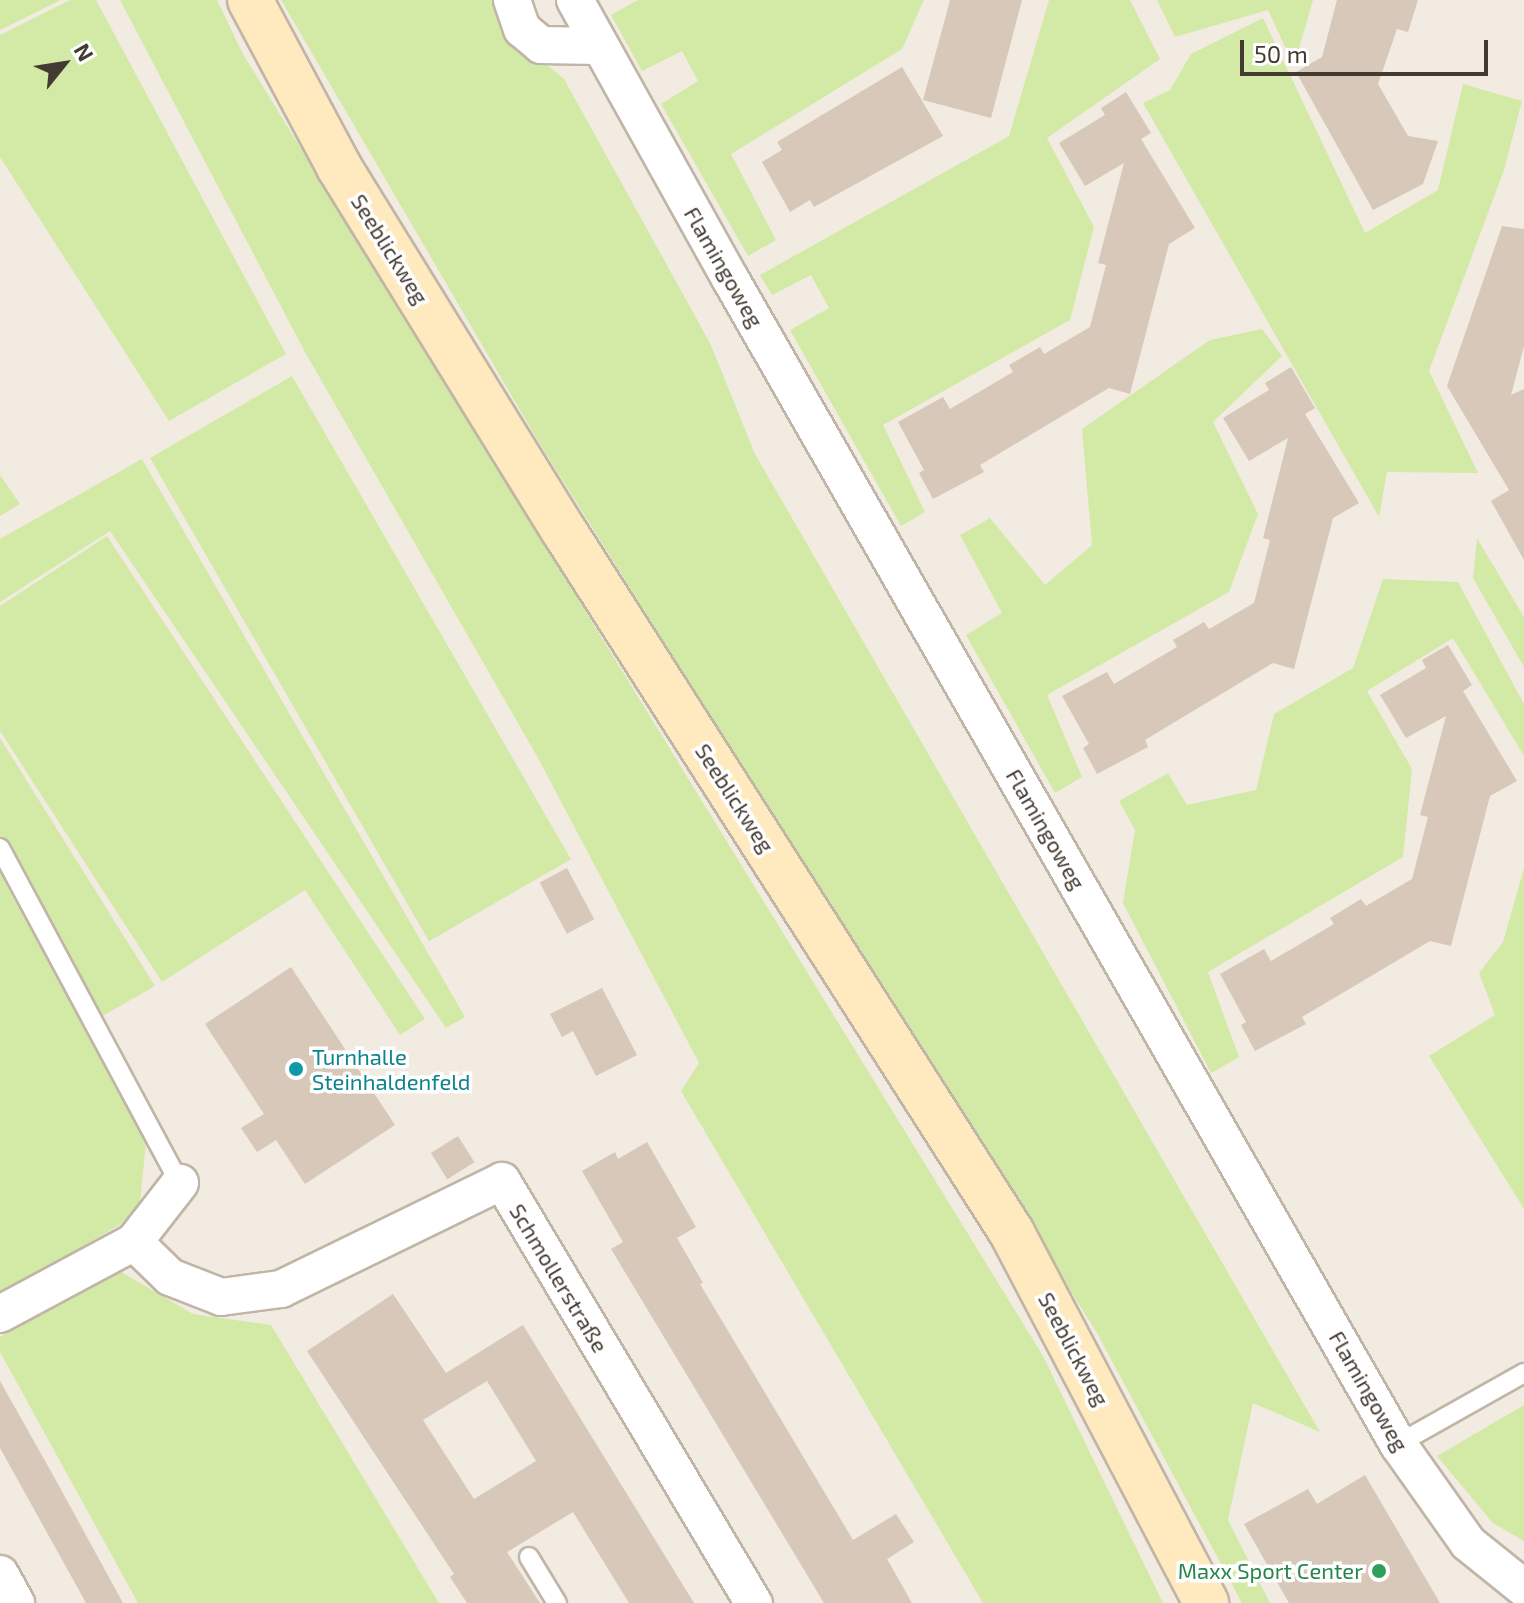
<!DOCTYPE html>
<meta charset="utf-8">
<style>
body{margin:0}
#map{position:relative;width:1524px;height:1603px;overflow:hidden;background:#f2ebe1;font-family:"Exo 2",sans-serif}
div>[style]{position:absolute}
.green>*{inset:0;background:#d2eaa6;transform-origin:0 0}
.building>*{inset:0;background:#d7c8b9;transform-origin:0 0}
.roads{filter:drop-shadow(2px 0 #c0b5a6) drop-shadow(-2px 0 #c0b5a6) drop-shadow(0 2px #c0b5a6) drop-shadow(0 -2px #c0b5a6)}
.lane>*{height:18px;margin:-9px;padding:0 9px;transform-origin:9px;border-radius:9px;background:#fff}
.street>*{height:36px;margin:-18px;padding:0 18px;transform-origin:18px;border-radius:18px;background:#fff}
.secondary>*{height:44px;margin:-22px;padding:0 22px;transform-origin:22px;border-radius:22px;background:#ffe9be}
.dots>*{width:22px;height:22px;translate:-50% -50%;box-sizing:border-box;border:4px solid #fff;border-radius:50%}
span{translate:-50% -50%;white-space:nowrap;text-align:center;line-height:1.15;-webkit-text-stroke:7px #fff;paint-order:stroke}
.street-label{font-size:22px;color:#433b32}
.culture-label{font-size:22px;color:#0d838f}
.left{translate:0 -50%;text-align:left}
.leisure-label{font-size:22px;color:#27864d}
.right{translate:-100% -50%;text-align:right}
.north{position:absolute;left:24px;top:24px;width:80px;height:80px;-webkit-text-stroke:6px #fff;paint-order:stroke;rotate:60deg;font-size:22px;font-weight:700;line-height:32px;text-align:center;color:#433b32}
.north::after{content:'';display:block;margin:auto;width:28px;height:36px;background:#433b32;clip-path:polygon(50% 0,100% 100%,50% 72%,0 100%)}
.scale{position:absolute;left:1240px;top:40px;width:248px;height:36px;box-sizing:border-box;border:4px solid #433b32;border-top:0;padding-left:10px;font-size:24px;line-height:28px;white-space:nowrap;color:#433b32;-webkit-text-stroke:6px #fff;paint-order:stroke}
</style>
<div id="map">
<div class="green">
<i style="clip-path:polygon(0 0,61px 0,0 30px)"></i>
<i style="clip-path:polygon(70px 0,96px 0,286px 354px,169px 421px,0 157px,0 35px)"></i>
<i style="clip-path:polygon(120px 0,217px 0,243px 54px,1043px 1356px,1163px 1603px,983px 1603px,681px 1091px,699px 1063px,538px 758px,305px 352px)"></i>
<i style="clip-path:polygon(281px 0,499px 0,499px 25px,564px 79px,710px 343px,755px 454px,1320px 1432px,1253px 1403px,1228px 1520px,1270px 1603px,1242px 1603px,1097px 1333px,538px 441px)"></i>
<i style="clip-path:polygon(638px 0,924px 0,902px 49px,731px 154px,776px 240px,748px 256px,661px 104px,698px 81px,682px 51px,642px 71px,611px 15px)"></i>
<i style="clip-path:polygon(1049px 0,1130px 0,1160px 59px,1047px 138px,1094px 227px,1070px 320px,883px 425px,925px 512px,901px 526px,790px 330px,829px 308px,811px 275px,772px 295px,760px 275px,1009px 136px)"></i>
<i style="clip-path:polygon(1157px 0,1313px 0,1294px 66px,1268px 10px,1175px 37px)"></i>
<i style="clip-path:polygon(1263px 18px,1365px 233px,1438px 190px,1463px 84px,1522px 101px,1504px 170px,1429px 371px,1478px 473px,1387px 472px,1379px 517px,1143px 103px,1170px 90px,1191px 54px)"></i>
<i style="clip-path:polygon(1262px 329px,1282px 356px,1213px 422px,1258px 514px,1229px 592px,1047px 695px,1082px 777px,1055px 793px,966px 635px,1002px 613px,960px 535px,990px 518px,1045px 585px,1092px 545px,1082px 429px,1210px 340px)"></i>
<i style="left:292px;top:376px;width:558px;height:164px;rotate:60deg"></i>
<i style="clip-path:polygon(142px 459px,465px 1017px,446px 1028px,110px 531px,0 602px,0 539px)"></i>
<i style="clip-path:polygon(0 475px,20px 504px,0 516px)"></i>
<i style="clip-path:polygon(107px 536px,425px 1019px,400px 1035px,305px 890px,162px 982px,0 731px,0 606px)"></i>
<i style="clip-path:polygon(1477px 538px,1524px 617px,1524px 667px,1473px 578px)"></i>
<i style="clip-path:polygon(1383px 579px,1458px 582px,1524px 704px,1524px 756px,1453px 638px,1367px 691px,1412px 769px,1403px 857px,1208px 972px,1239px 1057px,1211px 1073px,1123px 903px,1135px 830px,1119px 801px,1168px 773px,1187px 805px,1256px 790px,1274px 714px,1353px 668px)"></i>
<i style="clip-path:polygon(0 738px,155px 986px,97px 1019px,0 837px)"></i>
<i style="clip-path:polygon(1524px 868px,1524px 1209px,1429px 1056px,1495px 1015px,1479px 973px,1503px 942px)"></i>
<i style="clip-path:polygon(0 873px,146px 1143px,139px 1213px,0 1296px)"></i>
<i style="clip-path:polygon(118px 1270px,193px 1314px,271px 1325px,439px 1603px,138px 1603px,0 1352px,0 1337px)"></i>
<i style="clip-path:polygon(1524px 1405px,1524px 1541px,1493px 1523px,1437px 1456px)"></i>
</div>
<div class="building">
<i style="clip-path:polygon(950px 0,1022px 0,991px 118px,923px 100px)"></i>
<i style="clip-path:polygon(1337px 0,1418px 0,1408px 32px,1397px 29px,1378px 84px,1408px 136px,1438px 141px,1423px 184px,1373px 210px,1296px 72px,1322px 57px)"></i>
<i style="clip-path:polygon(902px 67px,943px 136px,814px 207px,810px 200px,790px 212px,762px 162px,782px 150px,777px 142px)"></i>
<i style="clip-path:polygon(1126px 92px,1151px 133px,1141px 139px,1195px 228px,1169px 244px,1130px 394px,1109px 388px,980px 465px,984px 472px,933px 499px,919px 473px,924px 470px,898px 422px,943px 397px,950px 409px,1013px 372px,1009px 365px,1040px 347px,1044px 354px,1090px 327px,1106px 265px,1098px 263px,1124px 163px,1085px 186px,1059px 143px,1105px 115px,1101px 108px)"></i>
<i style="clip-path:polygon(1502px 226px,1524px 229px,1524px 346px,1511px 395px,1524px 389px,1524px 560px,1491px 501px,1509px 490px,1447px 386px)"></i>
<i style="clip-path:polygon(1291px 367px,1315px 408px,1305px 414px,1359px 503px,1333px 518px,1294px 669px,1273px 663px,1145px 740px,1148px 747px,1097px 774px,1083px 748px,1089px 744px,1062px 696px,1107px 672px,1114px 684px,1177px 647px,1173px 640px,1204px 622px,1209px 629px,1254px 603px,1270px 540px,1263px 538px,1288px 438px,1249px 461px,1223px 418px,1269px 390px,1265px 383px)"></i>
<i style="clip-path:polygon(1448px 645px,1472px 685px,1463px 691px,1517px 781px,1490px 796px,1451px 946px,1430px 941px,1302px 1017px,1306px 1024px,1255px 1051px,1241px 1025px,1246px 1022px,1220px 974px,1264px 949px,1271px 961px,1334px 924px,1330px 918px,1361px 899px,1366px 906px,1412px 879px,1428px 817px,1420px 815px,1446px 716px,1406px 738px,1380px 695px,1426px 668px,1422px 660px)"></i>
<i style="left:567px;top:868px;width:58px;height:31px;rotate:62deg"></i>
<i style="clip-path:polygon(291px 967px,395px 1125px,305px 1184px,276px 1140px,257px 1152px,241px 1128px,264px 1114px,205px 1024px)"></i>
<i style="clip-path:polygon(602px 988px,637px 1055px,596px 1076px,573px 1031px,562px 1037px,550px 1014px)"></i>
<i style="left:458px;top:1136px;width:31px;height:32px;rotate:58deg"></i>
<i style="clip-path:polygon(647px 1142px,696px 1227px,677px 1238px,703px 1283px,700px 1284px,853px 1540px,896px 1514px,914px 1542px,887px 1559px,912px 1603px,824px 1603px,611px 1249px,623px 1242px,582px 1171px,615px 1152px,618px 1159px)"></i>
<i style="clip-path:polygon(evenodd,393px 1294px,446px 1373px,523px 1325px,694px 1603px,629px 1603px,573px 1512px,507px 1552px,540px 1603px,467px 1603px,450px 1577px,454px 1574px,307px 1351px,393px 1294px,487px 1381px,536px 1461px,474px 1499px,423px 1420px,487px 1381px)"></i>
<i style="clip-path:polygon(0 1381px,53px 1475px,123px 1603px,86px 1603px,0 1448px)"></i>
<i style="clip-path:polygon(1365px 1475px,1440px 1603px,1289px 1603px,1244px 1524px,1308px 1489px,1317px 1504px)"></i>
</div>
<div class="roads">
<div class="lane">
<i style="left:0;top:848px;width:380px;rotate:61.8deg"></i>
<i style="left:1398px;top:1444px;width:145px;rotate:-29.4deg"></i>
<i style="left:529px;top:1557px;width:54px;rotate:58.7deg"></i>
</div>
<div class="street">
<i style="left:512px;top:0;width:31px;rotate:71deg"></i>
<i style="left:522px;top:29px;width:25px;rotate:40deg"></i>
<i style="left:541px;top:45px;width:57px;rotate:1deg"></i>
<i style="left:575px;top:0;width:321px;rotate:60.9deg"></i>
<i style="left:731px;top:280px;width:1342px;rotate:60.19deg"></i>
<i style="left:1398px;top:1444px;width:121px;rotate:54.7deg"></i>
<i style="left:1468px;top:1543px;width:72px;rotate:38.8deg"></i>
<i style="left:134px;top:1242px;width:75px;rotate:-52.1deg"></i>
<i style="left:0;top:1314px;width:152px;rotate:-28.2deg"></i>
<i style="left:134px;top:1242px;width:50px;rotate:44.2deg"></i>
<i style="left:170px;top:1277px;width:55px;rotate:21.4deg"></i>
<i style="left:221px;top:1297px;width:61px;rotate:-7.6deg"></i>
<i style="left:281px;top:1289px;width:246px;rotate:-26deg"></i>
<i style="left:502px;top:1181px;width:492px;rotate:59.2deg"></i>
<i style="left:0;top:1574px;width:33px;rotate:61deg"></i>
</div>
<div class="secondary">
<i style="left:250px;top:0;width:189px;rotate:61.9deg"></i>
<i style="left:339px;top:167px;width:428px;rotate:58.3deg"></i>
<i style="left:564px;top:531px;width:833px;rotate:57.45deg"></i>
<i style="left:1012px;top:1233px;width:418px;rotate:62.3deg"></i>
</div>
</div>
<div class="dots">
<i style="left:296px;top:1069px;background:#0f9aa8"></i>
<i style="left:1379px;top:1571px;background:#2e9e5b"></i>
</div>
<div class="street-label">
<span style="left:390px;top:249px;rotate:58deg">Seeblickweg</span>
<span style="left:724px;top:267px;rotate:60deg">Flamingoweg</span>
<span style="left:735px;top:798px;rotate:57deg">Seeblickweg</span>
<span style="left:1046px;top:829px;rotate:60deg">Flamingoweg</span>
<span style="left:559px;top:1278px;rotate:59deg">Schmollerstraße</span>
<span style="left:1074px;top:1349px;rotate:62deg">Seeblickweg</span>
<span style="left:1369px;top:1391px;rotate:60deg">Flamingoweg</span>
</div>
<div class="culture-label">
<span class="left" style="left:312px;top:1069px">Turnhalle<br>Steinhaldenfeld</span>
</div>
<div class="leisure-label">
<span class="right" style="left:1363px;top:1571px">Maxx Sport Center</span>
</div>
<div class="north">N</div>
<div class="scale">50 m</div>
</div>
